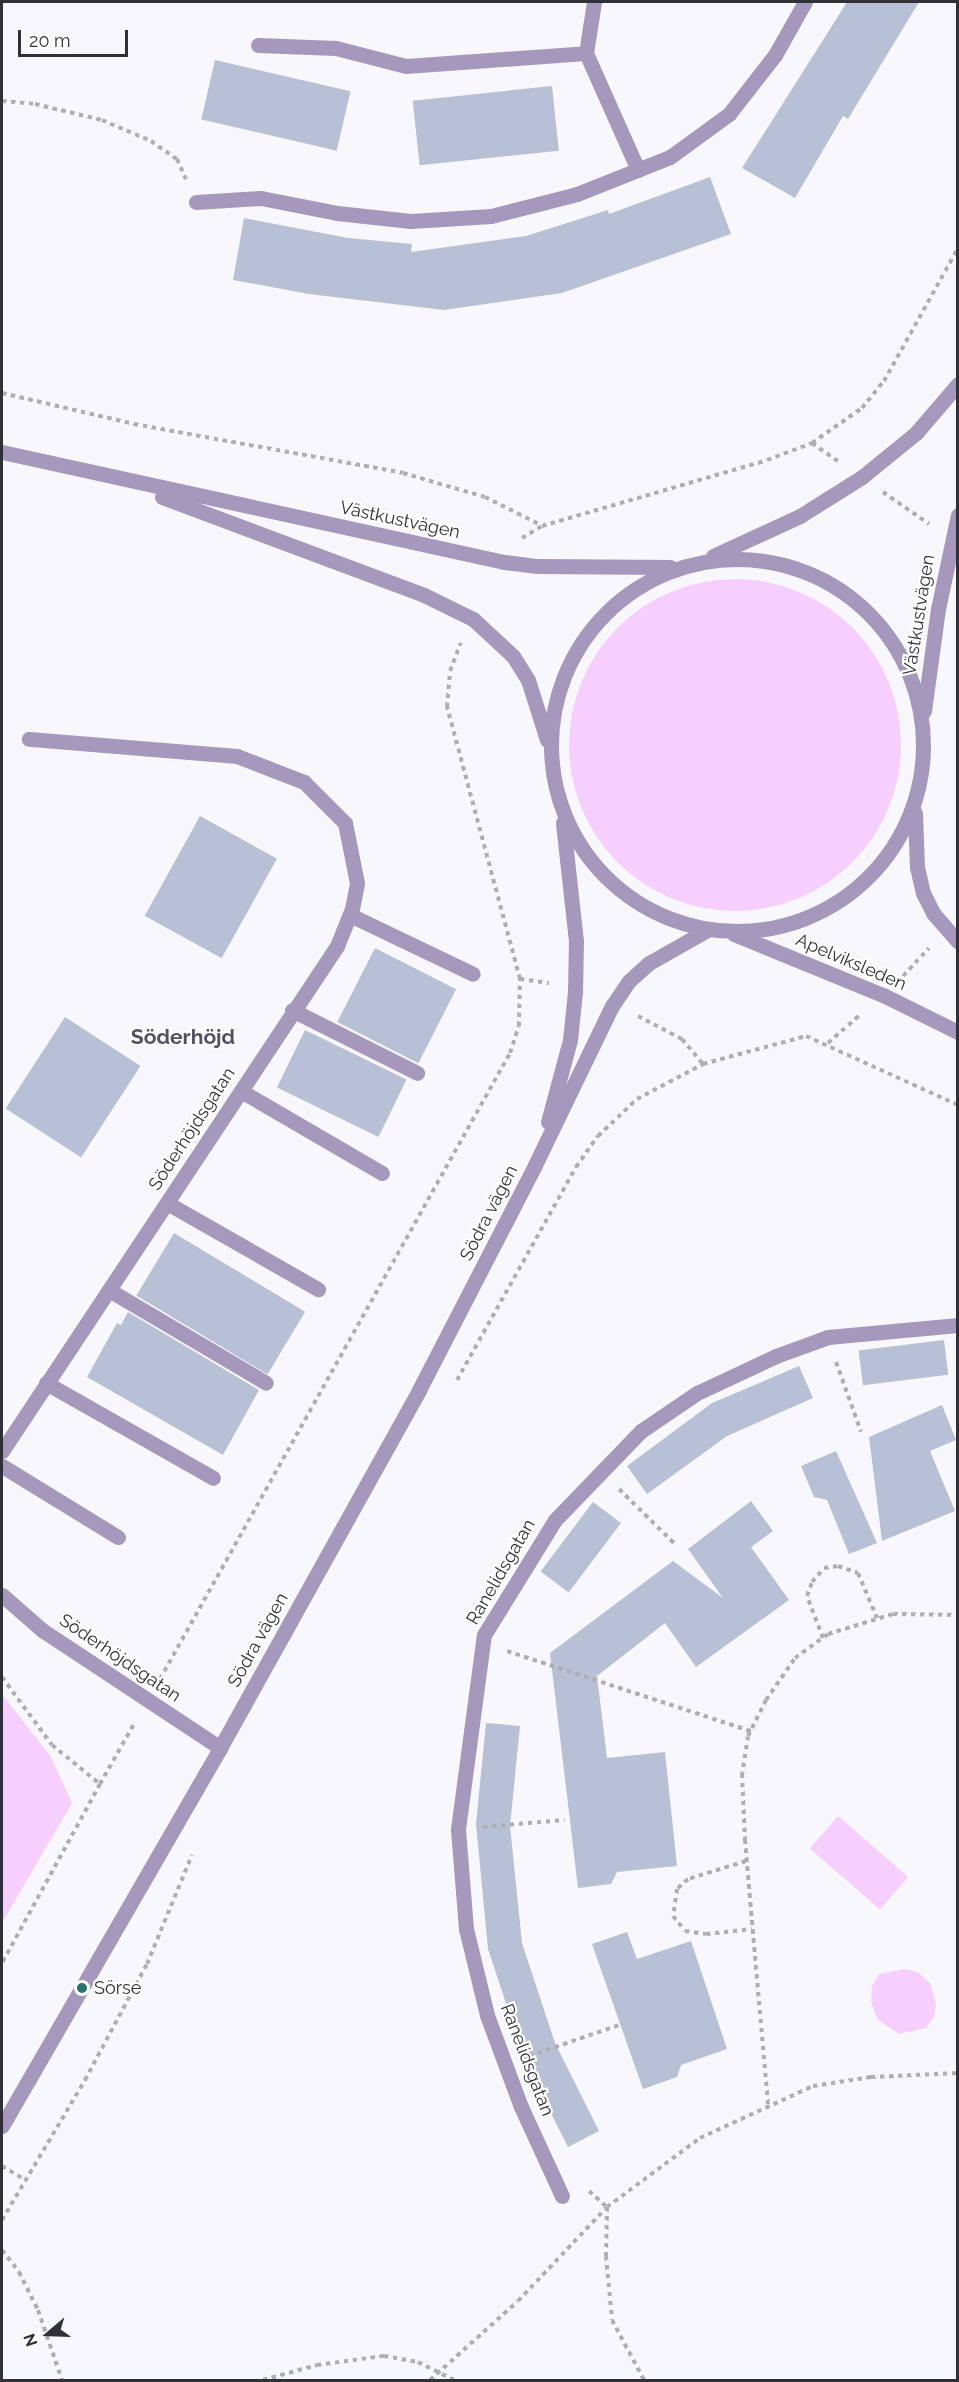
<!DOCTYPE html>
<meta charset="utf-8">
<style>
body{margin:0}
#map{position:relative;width:959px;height:2382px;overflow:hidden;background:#f7f7fc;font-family:Raleway,sans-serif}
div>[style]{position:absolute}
.green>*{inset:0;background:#f7cfff;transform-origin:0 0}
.round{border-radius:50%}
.building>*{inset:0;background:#b7c0d5;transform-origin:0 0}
.path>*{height:4px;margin-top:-2px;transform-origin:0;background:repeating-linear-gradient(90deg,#aeaeb4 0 4.5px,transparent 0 9px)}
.minor>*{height:15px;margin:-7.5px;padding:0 7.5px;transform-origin:7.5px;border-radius:7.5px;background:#a697bd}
.minor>.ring{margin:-7.5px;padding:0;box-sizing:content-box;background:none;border:15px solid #a697bd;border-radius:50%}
.dots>*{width:16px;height:16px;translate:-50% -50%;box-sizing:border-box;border:3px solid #fff;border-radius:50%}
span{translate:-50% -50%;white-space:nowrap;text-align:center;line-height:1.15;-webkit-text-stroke:4.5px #fff;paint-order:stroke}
.street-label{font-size:18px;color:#2f3038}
.poi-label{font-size:18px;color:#2f3038}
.left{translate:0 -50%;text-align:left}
.quarter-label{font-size:21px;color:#515265;font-weight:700}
.frame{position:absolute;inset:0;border:3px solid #2f3038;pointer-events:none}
.north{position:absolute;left:18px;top:2304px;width:60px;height:60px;-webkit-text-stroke:4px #fff;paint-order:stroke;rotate:251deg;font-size:16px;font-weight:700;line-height:24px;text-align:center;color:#2f3038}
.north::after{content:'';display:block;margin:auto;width:21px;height:27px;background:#2f3038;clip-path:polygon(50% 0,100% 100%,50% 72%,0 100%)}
.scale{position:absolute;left:18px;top:30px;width:110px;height:27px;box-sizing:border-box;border:3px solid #2f3038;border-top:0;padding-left:8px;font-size:18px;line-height:21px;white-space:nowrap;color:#2f3038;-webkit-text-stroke:4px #fff;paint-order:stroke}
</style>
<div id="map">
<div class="green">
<i class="round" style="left:569px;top:579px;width:332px;height:332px"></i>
<i style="clip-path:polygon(2px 1694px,51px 1757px,72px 1803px,2px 1923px)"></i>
<i style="left:838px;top:1816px;width:93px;height:43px;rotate:41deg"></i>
<i style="clip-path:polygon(905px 1969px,919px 1973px,930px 1983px,936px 2004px,934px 2017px,926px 2028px,899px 2034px,877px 2019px,871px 2001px,872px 1986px,879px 1974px)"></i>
</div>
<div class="building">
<i style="clip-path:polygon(847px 2px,919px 2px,848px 119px,843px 116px,795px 198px,742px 168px)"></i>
<i style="left:215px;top:60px;width:139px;height:61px;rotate:13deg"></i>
<i style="left:552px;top:86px;width:65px;height:140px;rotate:84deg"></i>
<i style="clip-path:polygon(710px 177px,731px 234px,562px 293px,444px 310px,309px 294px,233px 280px,244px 218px,348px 238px,412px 244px,411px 252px,526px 236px,608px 210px,609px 214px)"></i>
<i style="left:200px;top:816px;width:88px;height:114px;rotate:29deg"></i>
<i style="left:375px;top:948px;width:91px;height:83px;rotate:27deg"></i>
<i style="left:65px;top:1017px;width:90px;height:109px;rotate:33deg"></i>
<i style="left:305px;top:1030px;width:113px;height:64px;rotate:26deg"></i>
<i style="left:174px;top:1233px;width:153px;height:73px;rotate:31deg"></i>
<i style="clip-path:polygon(128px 1312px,259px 1390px,223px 1455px,87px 1377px,117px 1323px,121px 1325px)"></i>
<i style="left:944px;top:1340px;width:35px;height:86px;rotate:83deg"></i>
<i style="clip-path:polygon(799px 1366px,813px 1398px,727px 1436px,647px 1494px,627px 1466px,712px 1403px)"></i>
<i style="clip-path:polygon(942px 1405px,956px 1440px,930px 1451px,955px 1511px,882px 1541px,869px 1437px)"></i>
<i style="clip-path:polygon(836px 1451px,877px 1543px,849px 1554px,827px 1500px,814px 1497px,801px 1466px)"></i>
<i style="clip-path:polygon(751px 1501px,773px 1531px,751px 1547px,789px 1600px,696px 1667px,665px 1623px,597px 1676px,607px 1758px,665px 1752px,677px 1866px,617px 1872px,611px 1884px,578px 1888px,550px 1653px,673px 1561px,723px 1598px,688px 1549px)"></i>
<i style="left:593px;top:1502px;width:35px;height:87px;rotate:37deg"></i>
<i style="clip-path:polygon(486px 1723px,520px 1726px,510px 1826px,522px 1943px,555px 2043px,599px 2131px,568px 2147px,526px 2064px,488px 1949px,476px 1824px)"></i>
<i style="clip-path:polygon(627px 1932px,637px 1959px,691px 1941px,727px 2049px,681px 2065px,677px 2077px,643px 2089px,592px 1944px)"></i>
</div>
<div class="path">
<i style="left:2px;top:101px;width:33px;rotate:5deg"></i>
<i style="left:35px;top:104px;width:69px;rotate:13.4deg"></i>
<i style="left:102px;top:120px;width:53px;rotate:23.2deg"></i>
<i style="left:151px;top:141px;width:32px;rotate:35deg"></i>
<i style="left:177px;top:159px;width:22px;rotate:66deg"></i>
<i style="left:2px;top:393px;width:136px;rotate:13.2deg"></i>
<i style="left:134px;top:424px;width:273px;rotate:10.3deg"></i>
<i style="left:403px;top:473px;width:85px;rotate:16.3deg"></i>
<i style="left:485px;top:497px;width:63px;rotate:26.6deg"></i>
<i style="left:812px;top:443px;width:61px;rotate:-35deg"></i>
<i style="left:862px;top:408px;width:35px;rotate:-51deg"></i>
<i style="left:884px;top:381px;width:152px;rotate:-60.9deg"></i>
<i style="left:883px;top:492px;width:56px;rotate:34.8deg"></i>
<i style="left:522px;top:538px;width:23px;rotate:-31deg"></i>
<i style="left:542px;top:526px;width:234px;rotate:-16.3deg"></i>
<i style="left:767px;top:460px;width:48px;rotate:-20.7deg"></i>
<i style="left:812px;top:443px;width:32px;rotate:35deg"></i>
<i style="left:903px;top:976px;width:38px;rotate:-47deg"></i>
<i style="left:520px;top:979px;width:29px;rotate:8deg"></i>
<i style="left:638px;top:1016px;width:50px;rotate:27.6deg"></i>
<i style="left:682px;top:1039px;width:33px;rotate:50deg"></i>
<i style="left:703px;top:1064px;width:107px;rotate:-15.2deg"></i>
<i style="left:806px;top:1036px;width:167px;rotate:24.4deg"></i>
<i style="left:828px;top:1043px;width:45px;rotate:-41.4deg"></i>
<i style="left:836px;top:1362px;width:74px;rotate:70.3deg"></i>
<i style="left:457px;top:1380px;width:244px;rotate:-60.8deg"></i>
<i style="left:576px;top:1167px;width:38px;rotate:-55deg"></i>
<i style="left:598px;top:1136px;width:54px;rotate:-43.5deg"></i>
<i style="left:637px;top:1099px;width:75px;rotate:-27.9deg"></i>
<i style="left:619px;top:1489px;width:77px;rotate:44.5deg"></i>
<i style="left:823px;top:1638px;width:45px;rotate:-110.9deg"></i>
<i style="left:807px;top:1596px;width:15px;rotate:-70deg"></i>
<i style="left:812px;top:1582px;width:18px;rotate:-49deg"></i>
<i style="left:824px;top:1568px;width:14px;rotate:-8deg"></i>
<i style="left:838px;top:1566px;width:21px;rotate:19deg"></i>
<i style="left:858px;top:1573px;width:49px;rotate:67.1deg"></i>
<i style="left:507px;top:1651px;width:257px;rotate:18.2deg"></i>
<i style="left:2px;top:1677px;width:84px;rotate:53.7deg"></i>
<i style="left:52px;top:1745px;width:62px;rotate:39.1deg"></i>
<i style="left:100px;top:1784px;width:204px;rotate:118.7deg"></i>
<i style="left:160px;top:1679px;width:717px;rotate:-60.79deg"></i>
<i style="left:510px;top:1053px;width:28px;rotate:-72deg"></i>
<i style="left:519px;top:1026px;width:47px;rotate:-88.8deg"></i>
<i style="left:520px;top:979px;width:282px;rotate:-105deg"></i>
<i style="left:447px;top:707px;width:36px;rotate:-85deg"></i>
<i style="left:450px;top:671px;width:30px;rotate:-69deg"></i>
<i style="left:100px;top:1784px;width:71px;rotate:-60.6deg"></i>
<i style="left:483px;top:1827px;width:82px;rotate:-4.9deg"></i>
<i style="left:746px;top:1861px;width:61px;rotate:162.8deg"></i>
<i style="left:688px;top:1879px;width:15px;rotate:138deg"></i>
<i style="left:677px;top:1889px;width:27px;rotate:98deg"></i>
<i style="left:673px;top:1916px;width:19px;rotate:51deg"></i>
<i style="left:685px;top:1931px;width:21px;rotate:8deg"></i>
<i style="left:706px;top:1934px;width:46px;rotate:-6.2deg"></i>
<i style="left:529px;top:2056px;width:95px;rotate:-19deg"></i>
<i style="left:768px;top:2104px;width:264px;rotate:-95deg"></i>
<i style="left:745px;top:1841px;width:65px;rotate:-92.6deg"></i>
<i style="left:742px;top:1776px;width:40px;rotate:-81.5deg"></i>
<i style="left:748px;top:1736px;width:40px;rotate:-63.4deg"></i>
<i style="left:766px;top:1700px;width:51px;rotate:-55.4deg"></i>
<i style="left:795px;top:1658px;width:41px;rotate:-36deg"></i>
<i style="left:828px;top:1634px;width:68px;rotate:-17.1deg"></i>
<i style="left:893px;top:1614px;width:65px;rotate:0.9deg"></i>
<i style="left:2px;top:2166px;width:26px;rotate:31deg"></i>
<i style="left:589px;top:2191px;width:24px;rotate:42deg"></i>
<i style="left:607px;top:2207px;width:49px;rotate:91.2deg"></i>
<i style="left:606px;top:2256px;width:64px;rotate:84.6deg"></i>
<i style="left:612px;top:2320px;width:68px;rotate:61.9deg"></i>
<i style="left:2px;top:2220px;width:163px;rotate:-59.3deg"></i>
<i style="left:85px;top:2080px;width:132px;rotate:-61.9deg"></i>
<i style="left:147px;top:1964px;width:118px;rotate:-67.6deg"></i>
<i style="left:2px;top:2250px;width:28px;rotate:52deg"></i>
<i style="left:19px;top:2272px;width:42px;rotate:63.4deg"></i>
<i style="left:38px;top:2310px;width:74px;rotate:71.1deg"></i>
<i style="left:263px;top:2380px;width:56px;rotate:-15.5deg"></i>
<i style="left:317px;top:2365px;width:68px;rotate:-7.7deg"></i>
<i style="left:384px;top:2356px;width:35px;rotate:10deg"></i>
<i style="left:418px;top:2362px;width:40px;rotate:26.6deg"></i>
<i style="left:430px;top:2380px;width:118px;rotate:-41.9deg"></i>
<i style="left:518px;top:2301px;width:129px;rotate:-46.6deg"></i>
<i style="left:607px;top:2207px;width:116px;rotate:-36.6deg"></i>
<i style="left:700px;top:2138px;width:124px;rotate:-24.7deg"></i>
<i style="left:813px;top:2086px;width:59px;rotate:-8.8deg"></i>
<i style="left:871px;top:2077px;width:87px;rotate:-2.6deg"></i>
</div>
<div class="minor">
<i style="left:594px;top:2px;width:52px;rotate:98.9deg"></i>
<i style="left:586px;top:53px;width:128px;rotate:66deg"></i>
<i style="left:258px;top:45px;width:78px;rotate:2.2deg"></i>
<i style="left:336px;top:48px;width:72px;rotate:14.4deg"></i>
<i style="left:406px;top:66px;width:180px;rotate:-4.1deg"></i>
<i style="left:196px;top:202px;width:65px;rotate:-3.5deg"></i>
<i style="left:261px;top:198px;width:77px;rotate:11.2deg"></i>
<i style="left:337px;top:213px;width:74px;rotate:6.2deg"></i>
<i style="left:411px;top:221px;width:80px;rotate:-3.6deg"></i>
<i style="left:491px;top:216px;width:89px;rotate:-14.3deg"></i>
<i style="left:577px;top:194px;width:100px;rotate:-21.7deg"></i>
<i style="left:670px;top:157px;width:73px;rotate:-36.1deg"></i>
<i style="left:729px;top:114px;width:75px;rotate:-52.1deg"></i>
<i style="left:775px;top:55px;width:61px;rotate:-60.5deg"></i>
<i style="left:2px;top:452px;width:514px;rotate:12.36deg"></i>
<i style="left:504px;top:562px;width:34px;rotate:7deg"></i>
<i style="left:538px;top:566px;width:132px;rotate:0.4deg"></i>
<i style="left:162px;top:497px;width:280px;rotate:20.5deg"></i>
<i style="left:424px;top:595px;width:55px;rotate:26.1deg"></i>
<i style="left:473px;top:619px;width:54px;rotate:42.8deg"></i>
<i style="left:513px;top:656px;width:28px;rotate:58deg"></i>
<i style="left:528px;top:680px;width:63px;rotate:72.4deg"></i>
<i style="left:713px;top:556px;width:96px;rotate:-24.7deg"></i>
<i style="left:800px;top:516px;width:73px;rotate:-32.2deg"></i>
<i style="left:862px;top:477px;width:70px;rotate:-39.2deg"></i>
<i style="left:916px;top:433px;width:65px;rotate:-49.4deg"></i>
<i class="ring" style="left:551px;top:559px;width:357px;height:357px"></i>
<i style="left:924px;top:711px;width:103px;rotate:-82.2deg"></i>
<i style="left:938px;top:609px;width:96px;rotate:-78deg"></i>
<i style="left:915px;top:813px;width:54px;rotate:87.9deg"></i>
<i style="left:917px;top:867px;width:27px;rotate:77deg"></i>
<i style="left:923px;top:893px;width:22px;rotate:63deg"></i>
<i style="left:933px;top:913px;width:38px;rotate:49deg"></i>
<i style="left:350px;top:915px;width:136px;rotate:25.6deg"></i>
<i style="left:734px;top:934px;width:161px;rotate:22.3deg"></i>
<i style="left:883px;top:995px;width:84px;rotate:26.3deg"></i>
<i style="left:292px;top:1010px;width:140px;rotate:26.7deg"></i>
<i style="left:241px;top:1091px;width:163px;rotate:30.2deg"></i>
<i style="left:548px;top:1122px;width:85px;rotate:-75deg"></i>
<i style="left:570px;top:1040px;width:48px;rotate:-84.1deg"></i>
<i style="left:575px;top:992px;width:51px;rotate:-88.9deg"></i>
<i style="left:576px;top:941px;width:119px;rotate:-96.3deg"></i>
<i style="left:167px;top:1203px;width:174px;rotate:29.7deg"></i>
<i style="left:109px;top:1290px;width:182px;rotate:30.6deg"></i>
<i style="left:46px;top:1383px;width:192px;rotate:29.6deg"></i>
<i style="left:2px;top:1451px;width:606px;rotate:-56.44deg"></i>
<i style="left:337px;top:946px;width:40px;rotate:-68deg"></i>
<i style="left:352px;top:909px;width:26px;rotate:-79deg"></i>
<i style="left:357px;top:883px;width:61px;rotate:-101.3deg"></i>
<i style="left:345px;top:823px;width:58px;rotate:-135deg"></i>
<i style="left:304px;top:782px;width:72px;rotate:-158.8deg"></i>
<i style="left:237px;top:756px;width:209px;rotate:-175.3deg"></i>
<i style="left:2px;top:1466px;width:136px;rotate:31.5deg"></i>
<i style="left:2px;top:1595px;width:53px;rotate:41.2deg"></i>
<i style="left:42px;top:1630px;width:214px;rotate:33.5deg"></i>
<i style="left:2px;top:2126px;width:436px;rotate:-60deg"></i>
<i style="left:220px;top:1748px;width:410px;rotate:-60.9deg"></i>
<i style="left:419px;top:1390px;width:253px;rotate:-62.7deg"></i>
<i style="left:535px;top:1165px;width:177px;rotate:-64.2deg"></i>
<i style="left:612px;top:1006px;width:30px;rotate:-56deg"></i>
<i style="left:629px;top:981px;width:27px;rotate:-42deg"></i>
<i style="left:649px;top:963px;width:69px;rotate:-29.5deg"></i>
<i style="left:562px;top:2196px;width:98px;rotate:-114.7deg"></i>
<i style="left:521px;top:2107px;width:98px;rotate:-110.3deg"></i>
<i style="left:487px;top:2015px;width:89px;rotate:-103.7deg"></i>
<i style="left:466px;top:1929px;width:100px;rotate:-94.6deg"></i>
<i style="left:458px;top:1829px;width:196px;rotate:-82.4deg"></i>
<i style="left:484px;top:1635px;width:135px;rotate:-58.3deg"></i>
<i style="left:555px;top:1520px;width:124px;rotate:-46deg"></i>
<i style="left:641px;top:1431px;width:68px;rotate:-34.2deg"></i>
<i style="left:697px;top:1393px;width:87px;rotate:-25.1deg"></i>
<i style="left:776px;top:1356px;width:55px;rotate:-20.1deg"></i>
<i style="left:828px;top:1337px;width:131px;rotate:-5.3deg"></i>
</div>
<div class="dots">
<i style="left:82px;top:1988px;background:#287270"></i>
</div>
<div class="street-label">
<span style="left:400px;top:520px;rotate:12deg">Västkustvägen</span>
<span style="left:919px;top:615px;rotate:-81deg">Västkustvägen</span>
<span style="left:851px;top:962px;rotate:23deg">Apelviksleden</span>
<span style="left:192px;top:1129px;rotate:-57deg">Söderhöjdsgatan</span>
<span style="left:489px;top:1213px;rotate:-63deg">Södra vägen</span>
<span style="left:501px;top:1572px;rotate:-60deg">Ranelidsgatan</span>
<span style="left:258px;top:1640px;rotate:-61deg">Södra vägen</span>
<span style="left:120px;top:1658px;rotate:34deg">Söderhöjdsgatan</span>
<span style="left:527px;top:2060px;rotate:69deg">Ranelidsgatan</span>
</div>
<div class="poi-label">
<span class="left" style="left:94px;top:1988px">Sörse</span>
</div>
<div class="quarter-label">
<span style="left:183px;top:1037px">Söderhöjd</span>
</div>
<div class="frame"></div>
<div class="north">N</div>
<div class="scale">20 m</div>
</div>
